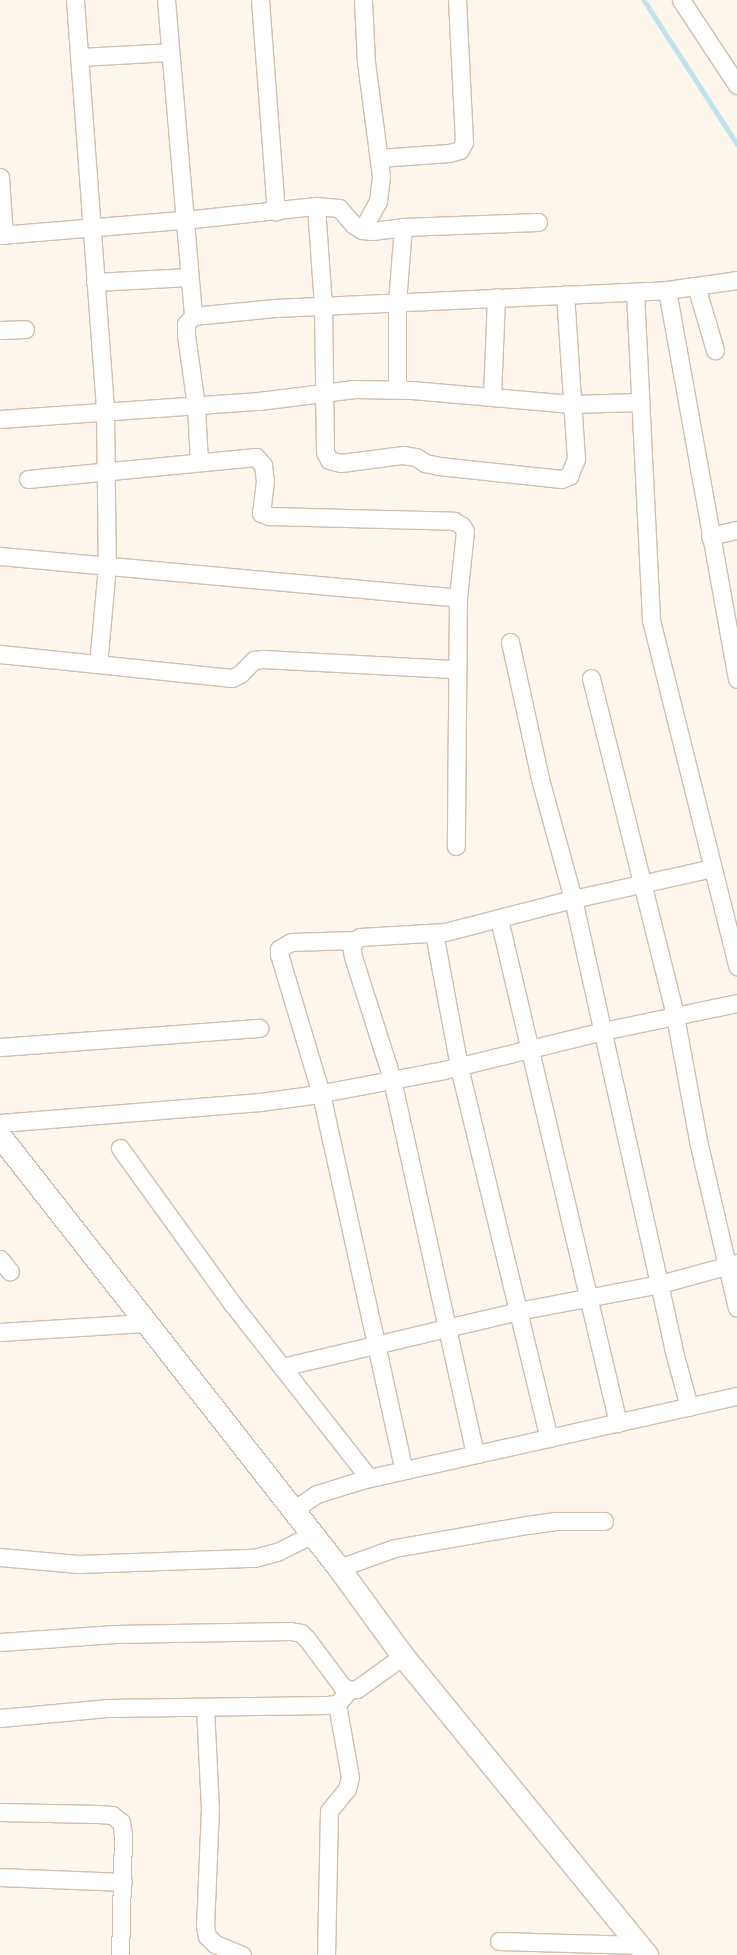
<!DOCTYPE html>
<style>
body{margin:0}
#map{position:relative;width:737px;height:1955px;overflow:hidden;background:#fdf6ec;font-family:Rubik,sans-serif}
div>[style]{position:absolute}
.stream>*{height:4.5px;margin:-2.25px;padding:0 2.25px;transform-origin:2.25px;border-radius:2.25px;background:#bfe3e8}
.roads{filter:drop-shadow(1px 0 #d1beb0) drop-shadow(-1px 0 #d1beb0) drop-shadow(0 1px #d1beb0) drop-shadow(0 -1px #d1beb0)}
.street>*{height:17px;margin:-8.5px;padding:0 8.5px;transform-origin:8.5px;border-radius:8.5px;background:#fff}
.secondary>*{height:22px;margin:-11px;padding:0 11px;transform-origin:11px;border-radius:11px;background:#fff}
span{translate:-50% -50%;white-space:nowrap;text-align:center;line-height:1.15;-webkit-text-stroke:3px #fffaf3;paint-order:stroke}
</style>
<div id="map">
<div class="stream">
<i style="left:644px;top:0;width:171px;rotate:57.1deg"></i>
</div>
<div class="roads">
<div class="street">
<i style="left:75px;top:0;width:413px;rotate:85.8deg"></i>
<i style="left:105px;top:412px;width:154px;rotate:89.3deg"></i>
<i style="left:107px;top:566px;width:98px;rotate:95.2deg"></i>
<i style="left:166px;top:0;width:317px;rotate:85.1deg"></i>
<i style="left:260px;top:0;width:212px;rotate:85.7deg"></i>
<i style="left:681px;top:0;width:102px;rotate:56.6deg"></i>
<i style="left:79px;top:57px;width:91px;rotate:-3.1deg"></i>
<i style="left:379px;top:158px;width:70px;rotate:-4.1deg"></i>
<i style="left:449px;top:153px;width:11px;rotate:-15deg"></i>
<i style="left:460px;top:150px;width:9px;rotate:-63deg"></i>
<i style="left:464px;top:142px;width:142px;rotate:-92.8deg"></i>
<i style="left:0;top:177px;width:58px;rotate:86.1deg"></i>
<i style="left:316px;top:206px;width:100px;rotate:86deg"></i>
<i style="left:323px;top:306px;width:146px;rotate:89.2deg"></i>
<i style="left:325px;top:452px;width:9px;rotate:63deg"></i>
<i style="left:329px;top:460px;width:12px;rotate:14deg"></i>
<i style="left:341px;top:463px;width:63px;rotate:-7.4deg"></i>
<i style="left:403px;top:455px;width:13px;rotate:9deg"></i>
<i style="left:416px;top:457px;width:11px;rotate:34deg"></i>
<i style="left:425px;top:463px;width:14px;rotate:12deg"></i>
<i style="left:439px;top:466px;width:123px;rotate:6.1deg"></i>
<i style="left:561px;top:479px;width:9px;rotate:-21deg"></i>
<i style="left:569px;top:476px;width:18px;rotate:-68deg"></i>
<i style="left:576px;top:459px;width:165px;rotate:-93.8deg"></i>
<i style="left:362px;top:230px;width:33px;rotate:-61deg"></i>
<i style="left:378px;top:201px;width:25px;rotate:-83deg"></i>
<i style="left:381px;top:176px;width:115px;rotate:-97.5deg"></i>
<i style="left:366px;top:62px;width:62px;rotate:-92.8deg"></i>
<i style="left:0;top:235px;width:185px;rotate:-4.7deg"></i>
<i style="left:184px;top:220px;width:133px;rotate:-6.1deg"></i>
<i style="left:316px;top:206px;width:23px;rotate:5deg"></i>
<i style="left:339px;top:208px;width:23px;rotate:49deg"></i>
<i style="left:354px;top:225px;width:9px;rotate:32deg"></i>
<i style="left:362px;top:230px;width:10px;rotate:6deg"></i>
<i style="left:372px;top:231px;width:31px;rotate:-7deg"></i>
<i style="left:403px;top:227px;width:135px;rotate:-2.1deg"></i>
<i style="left:95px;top:282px;width:94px;rotate:-3deg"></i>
<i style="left:696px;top:286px;width:67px;rotate:73.5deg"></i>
<i style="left:667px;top:290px;width:395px;rotate:79.8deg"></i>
<i style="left:635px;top:292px;width:328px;rotate:87.2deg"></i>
<i style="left:651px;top:620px;width:357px;rotate:76deg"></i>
<i style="left:0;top:330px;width:25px;rotate:-2deg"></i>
<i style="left:397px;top:389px;width:87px;rotate:-90deg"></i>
<i style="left:397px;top:302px;width:75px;rotate:-85.4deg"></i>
<i style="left:492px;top:397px;width:100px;rotate:-87.7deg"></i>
<i style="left:0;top:419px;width:260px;rotate:-4deg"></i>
<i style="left:259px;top:401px;width:96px;rotate:-7.2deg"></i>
<i style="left:354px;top:389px;width:58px;rotate:1deg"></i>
<i style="left:412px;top:390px;width:160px;rotate:5deg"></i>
<i style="left:571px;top:404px;width:69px;rotate:-1.7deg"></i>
<i style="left:199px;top:462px;width:56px;rotate:-93.1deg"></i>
<i style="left:196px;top:406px;width:72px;rotate:-98deg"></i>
<i style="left:186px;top:335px;width:11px;rotate:-90deg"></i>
<i style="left:186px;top:324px;width:11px;rotate:-49deg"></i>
<i style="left:193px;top:316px;width:82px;rotate:-5.6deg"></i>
<i style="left:275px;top:308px;width:392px;rotate:-2.6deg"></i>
<i style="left:667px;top:290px;width:71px;rotate:-8.1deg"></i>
<i style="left:28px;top:479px;width:229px;rotate:-5.5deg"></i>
<i style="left:256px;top:457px;width:11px;rotate:49deg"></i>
<i style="left:263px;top:465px;width:16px;rotate:83deg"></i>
<i style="left:265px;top:481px;width:32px;rotate:97deg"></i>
<i style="left:261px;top:513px;width:9px;rotate:21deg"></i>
<i style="left:269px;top:516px;width:185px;rotate:1.5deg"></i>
<i style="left:454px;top:521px;width:8px;rotate:30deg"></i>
<i style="left:461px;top:525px;width:7px;rotate:56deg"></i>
<i style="left:465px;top:531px;width:67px;rotate:96deg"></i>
<i style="left:458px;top:598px;width:248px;rotate:90.5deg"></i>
<i style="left:710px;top:536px;width:28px;rotate:-13deg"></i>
<i style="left:0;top:556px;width:460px;rotate:5.2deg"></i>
<i style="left:510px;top:642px;width:140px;rotate:77.6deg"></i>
<i style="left:540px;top:779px;width:124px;rotate:74.6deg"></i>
<i style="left:573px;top:899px;width:460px;rotate:77.4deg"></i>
<i style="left:673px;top:1348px;width:61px;rotate:74.8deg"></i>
<i style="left:0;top:654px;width:233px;rotate:5.9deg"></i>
<i style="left:232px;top:678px;width:9px;rotate:-27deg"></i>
<i style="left:240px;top:674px;width:20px;rotate:-45deg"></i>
<i style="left:254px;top:660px;width:9px;rotate:-6deg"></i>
<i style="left:263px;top:659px;width:194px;rotate:3deg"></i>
<i style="left:591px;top:678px;width:348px;rotate:76deg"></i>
<i style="left:675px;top:1016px;width:131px;rotate:79.5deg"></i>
<i style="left:699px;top:1145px;width:167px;rotate:76.9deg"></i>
<i style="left:499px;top:919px;width:518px;rotate:76.72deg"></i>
<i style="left:434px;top:933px;width:136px;rotate:79.4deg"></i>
<i style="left:459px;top:1067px;width:382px;rotate:76.4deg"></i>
<i style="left:354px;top:940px;width:63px;rotate:178.2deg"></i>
<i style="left:291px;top:942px;width:14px;rotate:150deg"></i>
<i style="left:279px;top:949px;width:5px;rotate:90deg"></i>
<i style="left:279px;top:954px;width:146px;rotate:73.3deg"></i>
<i style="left:321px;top:1094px;width:385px;rotate:77.6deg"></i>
<i style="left:0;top:1047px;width:260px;rotate:-4.2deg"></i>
<i style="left:0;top:1123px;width:261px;rotate:-4.6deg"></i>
<i style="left:260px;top:1102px;width:52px;rotate:-7.7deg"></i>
<i style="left:312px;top:1095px;width:134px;rotate:-10.7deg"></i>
<i style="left:444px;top:1070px;width:164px;rotate:-13.8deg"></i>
<i style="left:603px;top:1031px;width:137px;rotate:-11.8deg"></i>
<i style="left:120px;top:1148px;width:190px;rotate:54.2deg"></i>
<i style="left:231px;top:1302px;width:224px;rotate:51.9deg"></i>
<i style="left:0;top:1259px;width:16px;rotate:52deg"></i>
<i style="left:0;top:1332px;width:145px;rotate:-3.6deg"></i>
<i style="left:282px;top:1367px;width:243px;rotate:-13.3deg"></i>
<i style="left:518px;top:1311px;width:145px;rotate:-10.8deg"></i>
<i style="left:660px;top:1284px;width:80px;rotate:-15.3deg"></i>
<i style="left:475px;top:1454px;width:384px;rotate:-102.5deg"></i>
<i style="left:392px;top:1079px;width:128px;rotate:-107.7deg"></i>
<i style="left:353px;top:957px;width:13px;rotate:-99deg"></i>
<i style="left:351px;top:944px;width:11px;rotate:-38deg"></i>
<i style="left:360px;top:937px;width:85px;rotate:-3.4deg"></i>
<i style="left:445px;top:932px;width:132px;rotate:-14.5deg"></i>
<i style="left:573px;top:899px;width:143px;rotate:-12.5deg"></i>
<i style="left:293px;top:1510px;width:29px;rotate:-34deg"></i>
<i style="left:317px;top:1494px;width:50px;rotate:-17.4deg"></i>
<i style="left:365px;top:1479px;width:381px;rotate:-12.6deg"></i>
<i style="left:0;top:1557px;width:78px;rotate:5.1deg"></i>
<i style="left:78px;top:1564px;width:176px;rotate:-2deg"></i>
<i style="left:254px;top:1558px;width:24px;rotate:-15deg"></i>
<i style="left:277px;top:1552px;width:40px;rotate:-26.6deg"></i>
<i style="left:339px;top:1568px;width:59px;rotate:-19.7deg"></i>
<i style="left:395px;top:1548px;width:134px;rotate:-9.9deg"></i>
<i style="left:527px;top:1525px;width:29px;rotate:-8deg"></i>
<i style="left:556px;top:1521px;width:48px"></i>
<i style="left:0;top:1642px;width:115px;rotate:-4deg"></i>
<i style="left:115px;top:1634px;width:175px;rotate:-1deg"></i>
<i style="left:290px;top:1631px;width:11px;rotate:10deg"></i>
<i style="left:301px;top:1633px;width:8px;rotate:45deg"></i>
<i style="left:307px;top:1639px;width:59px;rotate:53.3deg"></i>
<i style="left:342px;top:1686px;width:8px;rotate:30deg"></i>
<i style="left:349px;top:1690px;width:8px;rotate:-7deg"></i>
<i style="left:357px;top:1689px;width:57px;rotate:-35.7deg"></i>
<i style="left:205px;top:1707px;width:101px;rotate:87.2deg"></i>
<i style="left:210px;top:1808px;width:118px;rotate:92.4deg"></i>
<i style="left:205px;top:1926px;width:10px;rotate:79deg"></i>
<i style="left:207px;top:1936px;width:11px;rotate:45deg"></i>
<i style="left:215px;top:1944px;width:29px;rotate:22deg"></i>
<i style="left:0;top:1718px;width:107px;rotate:-5.3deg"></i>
<i style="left:107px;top:1708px;width:220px;rotate:-0.8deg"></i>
<i style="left:327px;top:1705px;width:10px;rotate:-6deg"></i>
<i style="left:337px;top:1704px;width:18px;rotate:-49deg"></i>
<i style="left:0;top:1812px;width:98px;rotate:1.2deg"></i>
<i style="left:98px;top:1814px;width:14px;rotate:4deg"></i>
<i style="left:112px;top:1815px;width:11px;rotate:38deg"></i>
<i style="left:121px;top:1822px;width:13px;rotate:81deg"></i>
<i style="left:123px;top:1835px;width:120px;rotate:91.4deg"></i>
<i style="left:0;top:1877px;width:123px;rotate:2.3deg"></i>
<i style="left:499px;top:1941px;width:140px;rotate:1.6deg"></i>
<i style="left:326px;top:1955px;width:144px;rotate:-88.8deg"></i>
<i style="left:329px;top:1811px;width:28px;rotate:-51deg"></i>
<i style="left:347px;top:1789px;width:12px;rotate:-76deg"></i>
<i style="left:350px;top:1777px;width:74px;rotate:-100.1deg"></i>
</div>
<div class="secondary">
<i style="left:0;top:1136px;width:549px;rotate:51.88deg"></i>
<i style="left:339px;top:1568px;width:109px;rotate:54deg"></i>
<i style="left:403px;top:1656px;width:386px;rotate:50.8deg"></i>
</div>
</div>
</div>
